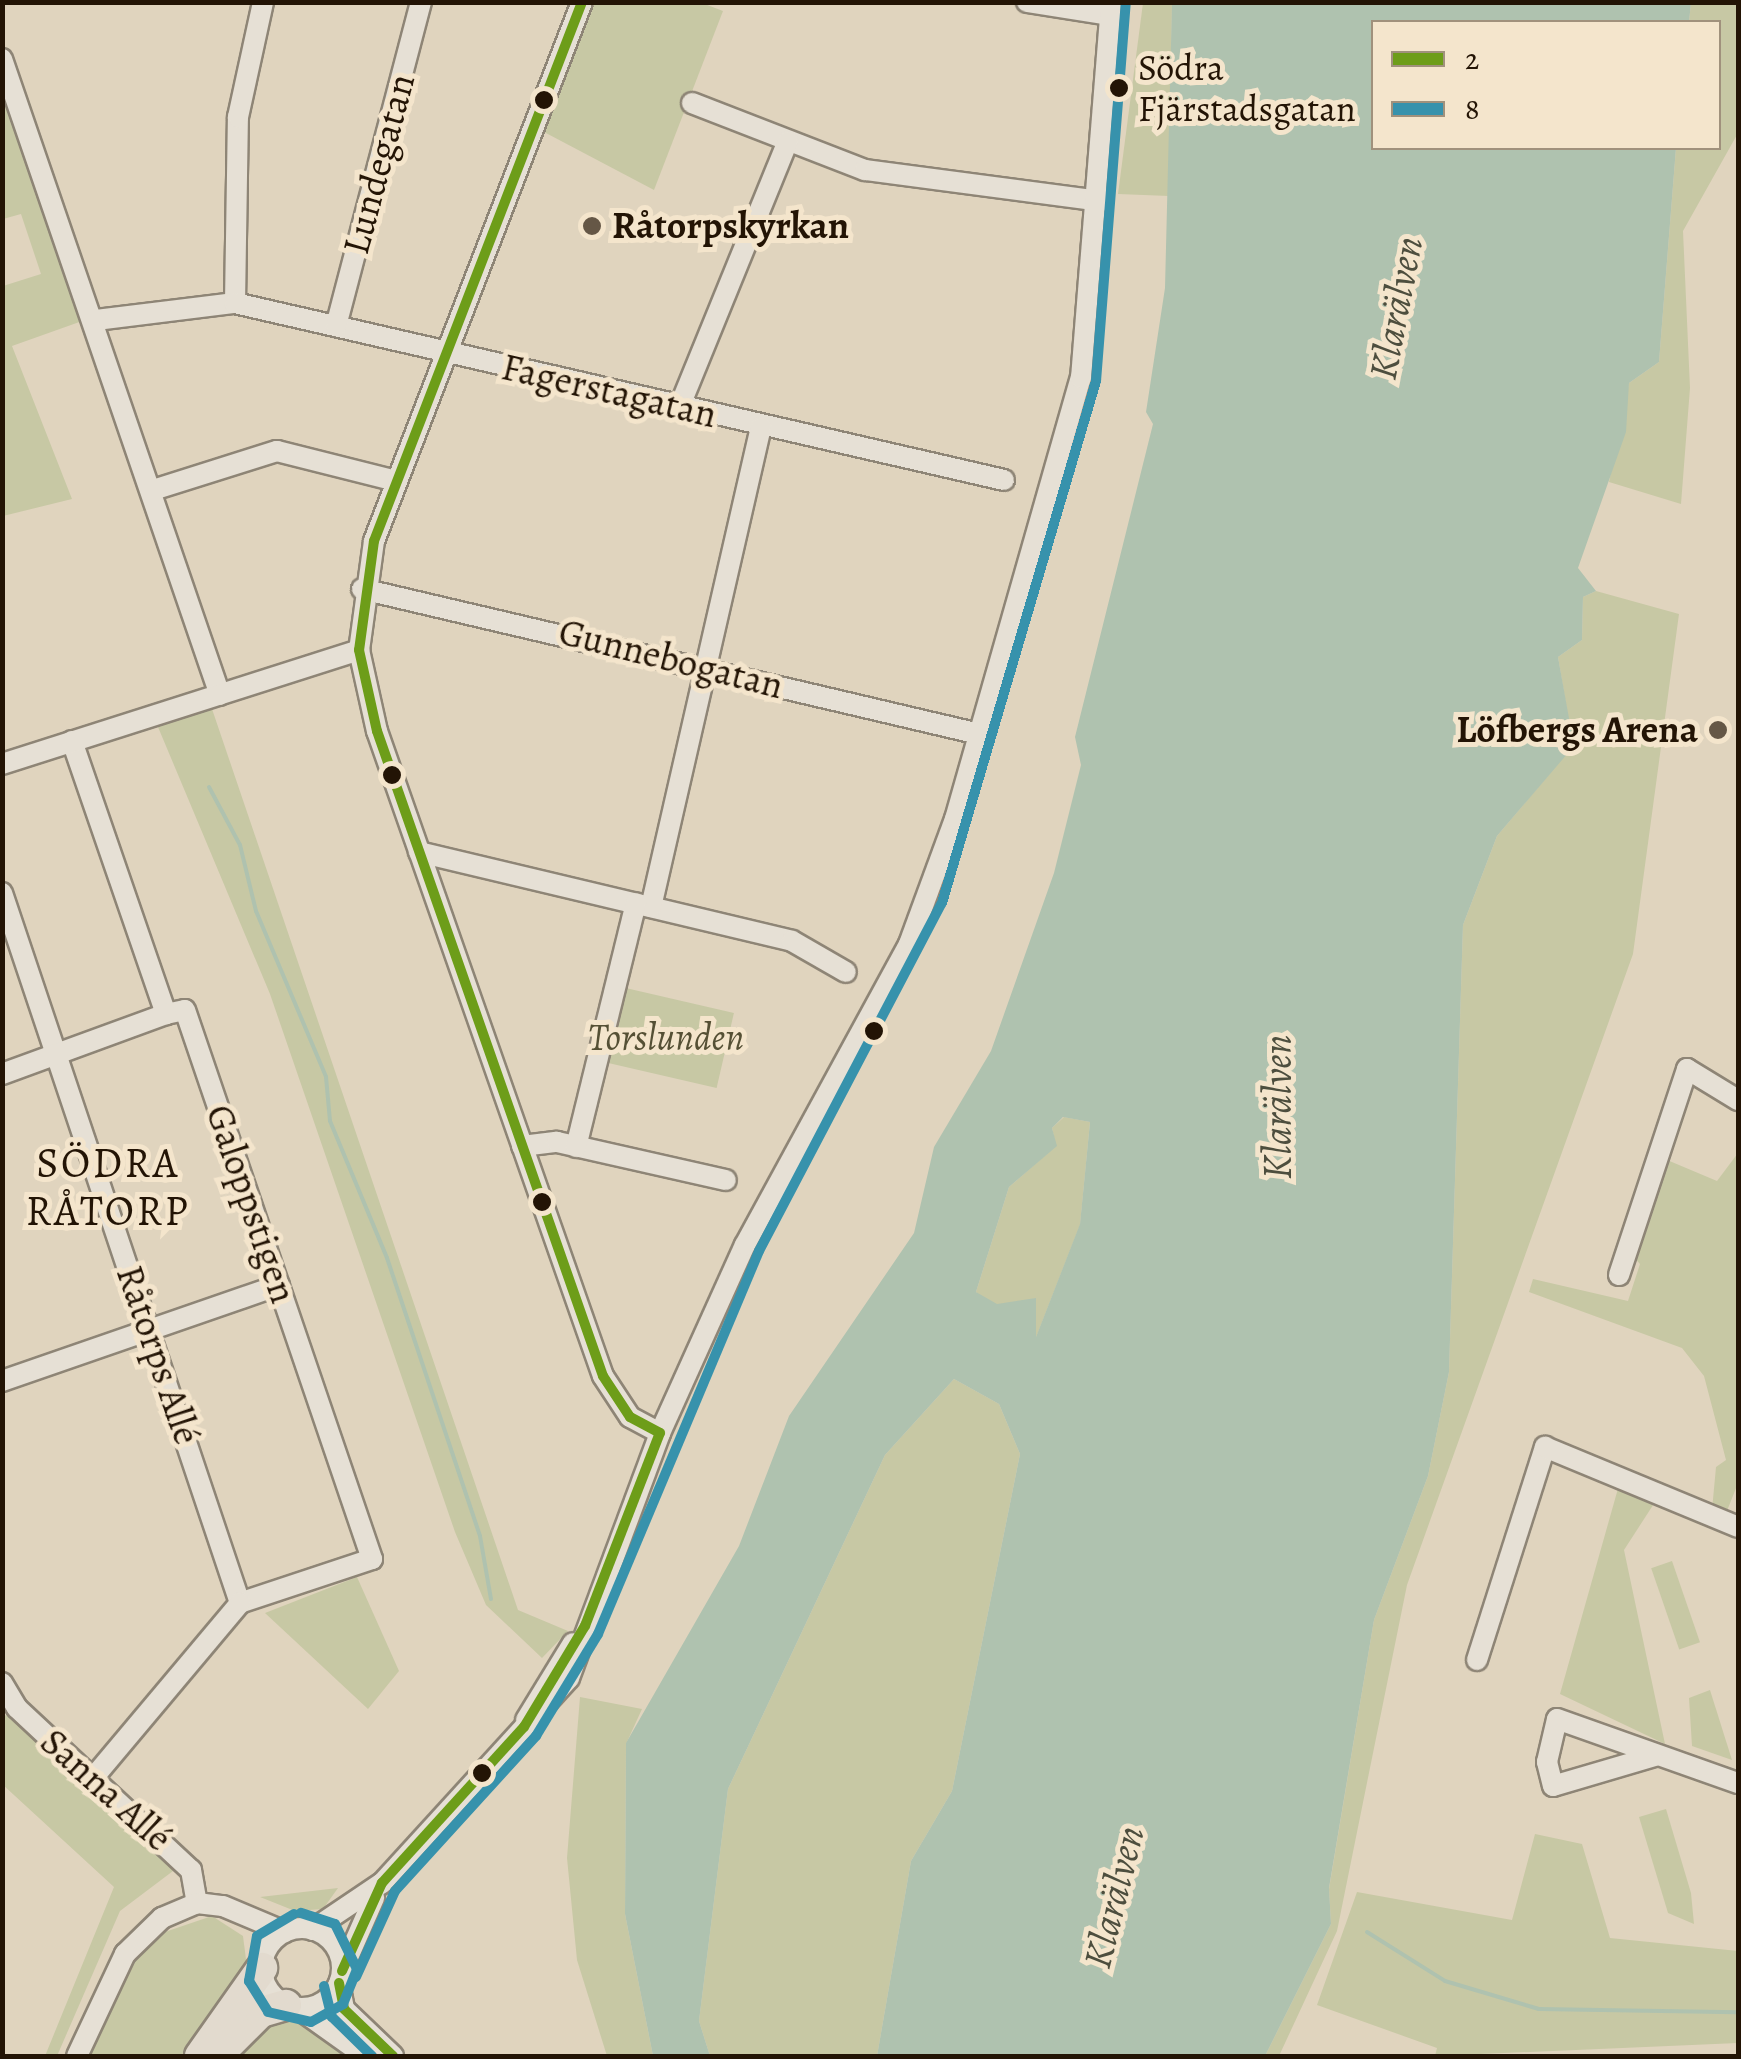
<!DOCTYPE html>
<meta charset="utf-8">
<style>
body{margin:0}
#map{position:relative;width:1741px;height:2059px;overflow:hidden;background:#e0d4be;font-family:Alegreya,serif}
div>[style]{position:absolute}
.green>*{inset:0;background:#c7c8a4;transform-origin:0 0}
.water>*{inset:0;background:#afc2af}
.stream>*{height:4px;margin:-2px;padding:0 2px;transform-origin:2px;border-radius:2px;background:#afc2af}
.roads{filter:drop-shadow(2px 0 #8e8576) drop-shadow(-2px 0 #8e8576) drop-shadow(0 2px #8e8576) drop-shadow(0 -2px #8e8576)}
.minor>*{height:20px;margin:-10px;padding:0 10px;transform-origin:10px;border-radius:10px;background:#e6e0d5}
.minor>.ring{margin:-10px;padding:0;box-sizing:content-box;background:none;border:20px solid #e6e0d5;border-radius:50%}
.highway>*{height:30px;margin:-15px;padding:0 15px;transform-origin:15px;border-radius:15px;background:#e2dace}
.bus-1>*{height:10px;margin:-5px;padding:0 5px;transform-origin:5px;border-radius:5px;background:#6d9d19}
.bus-2>*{height:10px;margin:-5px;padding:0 5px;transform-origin:5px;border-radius:5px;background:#3792ac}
.dots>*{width:28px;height:28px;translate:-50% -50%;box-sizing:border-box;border:5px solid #f4e5cc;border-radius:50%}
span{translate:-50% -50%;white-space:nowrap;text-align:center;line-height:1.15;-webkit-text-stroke:10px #f4e5cc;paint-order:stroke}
.bus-label{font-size:36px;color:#231405}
.left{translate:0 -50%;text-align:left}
.street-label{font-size:38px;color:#231405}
.poi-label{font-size:38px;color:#231405;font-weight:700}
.right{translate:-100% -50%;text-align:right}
.park-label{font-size:38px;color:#555035;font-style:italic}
.water-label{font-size:40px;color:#4d4e3e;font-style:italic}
.quarter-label{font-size:42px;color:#231405;letter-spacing:2.5px}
.frame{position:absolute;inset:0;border:5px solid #231405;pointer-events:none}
.legend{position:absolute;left:1371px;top:20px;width:350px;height:130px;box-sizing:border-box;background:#f4e5cc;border:2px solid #a0917c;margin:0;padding:12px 18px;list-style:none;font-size:30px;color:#231405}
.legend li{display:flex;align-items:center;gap:20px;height:50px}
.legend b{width:50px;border:2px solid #a0917c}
</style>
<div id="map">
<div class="green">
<i style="clip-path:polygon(595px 3px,702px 3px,723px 11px,654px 190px,544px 132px)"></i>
<i style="clip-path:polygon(1143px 3px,1172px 3px,1169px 196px,1118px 194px)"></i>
<i style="clip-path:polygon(1691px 3px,1738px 3px,1738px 133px,1683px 231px,1690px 388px,1681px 504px,1609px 482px,1629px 383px,1659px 362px,1676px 148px,1718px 148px,1718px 22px,1689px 22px)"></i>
<i style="clip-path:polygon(2px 82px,85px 320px,12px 346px,72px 499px,3px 516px,3px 286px,41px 274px,21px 214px,3px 219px)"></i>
<i style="clip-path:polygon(1596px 591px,1679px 614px,1633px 954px,1407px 1585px,1337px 1931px,1279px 2056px,1265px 2056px,1331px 1924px,1329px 1889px,1374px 1620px,1428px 1476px,1449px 1372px,1463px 925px,1497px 836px,1573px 746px,1558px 657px,1582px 640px,1583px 597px)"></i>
<i style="clip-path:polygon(211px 706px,518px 1610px,568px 1631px,542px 1658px,486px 1605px,455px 1532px,270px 994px,158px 727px)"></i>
<i style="left:617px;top:986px;width:120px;height:77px;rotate:13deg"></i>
<i style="clip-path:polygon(1064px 1117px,1090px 1122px,1080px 1225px,1035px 1340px,976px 1292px,1009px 1187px,1056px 1146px,1052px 1128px)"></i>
<i style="clip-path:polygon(1738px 1153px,1738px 1483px,1725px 1516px,1712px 1510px,1716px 1467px,1726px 1460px,1704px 1376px,1682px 1348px,1529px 1292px,1533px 1279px,1628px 1301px,1640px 1264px,1629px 1252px,1660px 1157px,1717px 1181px)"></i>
<i style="clip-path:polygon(954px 1379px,999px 1404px,1020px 1454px,952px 1791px,911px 1861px,877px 2056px,710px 2056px,699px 2021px,728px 1789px,885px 1455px)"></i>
<i style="clip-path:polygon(1619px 1485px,1657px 1499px,1624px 1550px,1665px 1744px,1560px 1694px)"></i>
<i style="left:1672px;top:1561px;width:86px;height:22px;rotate:71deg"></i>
<i style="clip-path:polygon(357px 1577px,399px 1671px,368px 1709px,265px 1613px)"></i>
<i style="clip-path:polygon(1710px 1690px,1732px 1760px,1692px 1746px,1689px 1698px)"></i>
<i style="clip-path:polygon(580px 1697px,642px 1709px,626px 1744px,625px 1914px,653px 2056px,607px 2056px,577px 1960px,567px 1858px)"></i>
<i style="clip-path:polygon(12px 1714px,152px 1838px,173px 1871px,120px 1911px,57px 2056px,45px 2056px,114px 1887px,2px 1784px,3px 1716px)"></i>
<i style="clip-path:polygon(1666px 1809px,1691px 1893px,1694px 1924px,1668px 1913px,1639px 1817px)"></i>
<i style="clip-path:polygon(1535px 1834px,1582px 1844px,1610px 1938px,1738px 1951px,1738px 2043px,1435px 2056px,1437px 2048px,1317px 2005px,1357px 1892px,1512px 1920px)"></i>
<i style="clip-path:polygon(338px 1888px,323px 1909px,295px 1911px,260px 1897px)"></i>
<i style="clip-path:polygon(212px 1916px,243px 1936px,248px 1975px,189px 2056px,89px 2056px,137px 1956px,159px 1934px)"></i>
<i style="clip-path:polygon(284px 2016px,309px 2025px,354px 2056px,231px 2056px,257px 2024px)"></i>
</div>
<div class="water">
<i style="clip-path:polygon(evenodd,1172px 3px,1691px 3px,1689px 22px,1374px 22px,1374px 148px,1676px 148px,1659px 362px,1629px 383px,1626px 432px,1578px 568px,1596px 591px,1583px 597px,1582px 640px,1558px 657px,1574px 746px,1497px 836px,1463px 925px,1449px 1372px,1428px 1476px,1374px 1620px,1329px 1888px,1331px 1924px,1265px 2056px,877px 2056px,911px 1861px,952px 1791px,1020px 1454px,999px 1404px,954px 1379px,885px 1455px,728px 1789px,699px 2021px,710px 2056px,653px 2056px,625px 1914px,626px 1743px,739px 1546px,789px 1416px,914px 1233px,934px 1147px,991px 1051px,1054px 873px,1081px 765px,1075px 737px,1153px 424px,1146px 412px,1165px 288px,1172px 3px,1063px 1117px,1090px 1122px,1080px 1224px,1036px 1337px,1036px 1298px,997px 1304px,976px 1292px,1009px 1187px,1057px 1146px,1052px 1128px,1063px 1117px)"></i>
</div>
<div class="stream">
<i style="left:209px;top:787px;width:66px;rotate:61.9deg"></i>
<i style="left:240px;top:845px;width:68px;rotate:76.4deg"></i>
<i style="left:256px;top:911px;width:180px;rotate:67.1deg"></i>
<i style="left:326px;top:1077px;width:44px;rotate:84.8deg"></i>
<i style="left:330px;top:1121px;width:148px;rotate:67.4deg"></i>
<i style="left:387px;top:1258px;width:293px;rotate:71.5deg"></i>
<i style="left:480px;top:1536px;width:64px;rotate:80.1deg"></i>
<i style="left:1367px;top:1932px;width:92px;rotate:32.1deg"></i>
<i style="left:1445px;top:1981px;width:98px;rotate:16.6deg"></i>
<i style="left:1539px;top:2009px;width:199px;rotate:0.9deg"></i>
</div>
<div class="roads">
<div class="minor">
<i style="left:582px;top:2px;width:578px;rotate:111.1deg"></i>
<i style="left:374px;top:541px;width:110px;rotate:97.8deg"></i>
<i style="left:359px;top:650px;width:83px;rotate:77.5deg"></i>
<i style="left:377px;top:731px;width:683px;rotate:70.69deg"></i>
<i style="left:603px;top:1376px;width:49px;rotate:56.6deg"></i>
<i style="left:630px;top:1417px;width:34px;rotate:28deg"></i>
<i style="left:1027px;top:2px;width:84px;rotate:8.9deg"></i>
<i style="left:2px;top:59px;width:672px;rotate:71.08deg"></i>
<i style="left:692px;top:103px;width:186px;rotate:21.2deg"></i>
<i style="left:865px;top:170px;width:238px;rotate:7.5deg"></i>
<i style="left:235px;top:303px;width:186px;rotate:-89.1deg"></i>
<i style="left:238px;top:117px;width:118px;rotate:-77.7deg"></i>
<i style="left:96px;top:320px;width:140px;rotate:-7deg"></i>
<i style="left:235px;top:303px;width:789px;rotate:12.96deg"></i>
<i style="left:336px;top:326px;width:335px;rotate:-75.3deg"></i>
<i style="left:679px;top:408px;width:288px;rotate:-67.8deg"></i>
<i style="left:153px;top:490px;width:130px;rotate:-17.5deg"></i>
<i style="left:277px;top:451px;width:123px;rotate:14.1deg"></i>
<i style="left:362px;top:589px;width:634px;rotate:13.22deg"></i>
<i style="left:72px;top:741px;width:289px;rotate:71deg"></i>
<i style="left:166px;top:1014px;width:19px;rotate:-12deg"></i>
<i style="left:185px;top:1010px;width:580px;rotate:71.19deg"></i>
<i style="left:372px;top:1559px;width:139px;rotate:161.6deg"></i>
<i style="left:2px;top:764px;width:375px;rotate:-17.7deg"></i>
<i style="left:419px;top:852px;width:383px;rotate:13.4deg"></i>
<i style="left:792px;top:941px;width:62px;rotate:29.9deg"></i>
<i style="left:2px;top:893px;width:749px;rotate:71.47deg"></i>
<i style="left:240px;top:1603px;width:227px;rotate:130deg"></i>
<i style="left:651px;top:907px;width:492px;rotate:-77.1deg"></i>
<i style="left:2px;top:1074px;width:175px;rotate:-20.1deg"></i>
<i style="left:522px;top:1146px;width:35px;rotate:-7deg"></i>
<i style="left:557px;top:1142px;width:173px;rotate:12.7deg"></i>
<i style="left:576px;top:1147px;width:251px;rotate:-76.2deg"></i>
<i style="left:1619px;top:1275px;width:217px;rotate:-71.7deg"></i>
<i style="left:1687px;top:1069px;width:60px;rotate:31.3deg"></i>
<i style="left:2px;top:1381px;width:293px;rotate:-19.1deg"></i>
<i style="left:1477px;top:1660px;width:224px;rotate:-72.3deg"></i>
<i style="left:1545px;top:1447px;width:209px;rotate:22.5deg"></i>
<i style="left:2px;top:1683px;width:29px;rotate:59deg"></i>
<i style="left:17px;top:1708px;width:238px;rotate:43deg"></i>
<i style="left:191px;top:1870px;width:34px;rotate:80deg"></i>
<i style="left:526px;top:1720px;width:90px;rotate:-58.6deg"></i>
<i style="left:1655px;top:1756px;width:106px;rotate:163.6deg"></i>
<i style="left:1553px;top:1786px;width:25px;rotate:-104deg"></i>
<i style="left:1547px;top:1762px;width:44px;rotate:-76.9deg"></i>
<i style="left:1557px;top:1719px;width:192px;rotate:19.5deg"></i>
<i class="ring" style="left:262px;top:1928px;width:60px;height:60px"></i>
<i style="left:312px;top:1930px;width:84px;rotate:-33.9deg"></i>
<i style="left:382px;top:1883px;width:277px;rotate:-47.6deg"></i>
<i style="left:569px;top:1678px;width:261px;rotate:-69.6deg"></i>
<i style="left:660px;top:1433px;width:206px;rotate:-65.7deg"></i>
<i style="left:745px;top:1245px;width:343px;rotate:-61.4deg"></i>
<i style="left:909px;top:944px;width:133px;rotate:-69.8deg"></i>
<i style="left:955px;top:819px;width:459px;rotate:-74.1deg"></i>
<i style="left:1081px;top:378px;width:377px;rotate:-85.4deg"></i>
<i style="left:342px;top:1971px;width:80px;rotate:-66.3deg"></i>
<i style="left:339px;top:1983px;width:26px;rotate:79deg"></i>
<i style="left:344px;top:2009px;width:68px;rotate:43.8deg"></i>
<i style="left:298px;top:2008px;width:82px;rotate:35.6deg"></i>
<i style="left:77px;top:2056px;width:113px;rotate:-64.8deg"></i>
<i style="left:125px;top:1954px;width:52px;rotate:-44.2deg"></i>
<i style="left:162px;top:1918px;width:38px;rotate:-23deg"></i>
<i style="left:197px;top:1903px;width:26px;rotate:7deg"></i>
<i style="left:223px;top:1906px;width:67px;rotate:22.8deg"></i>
</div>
<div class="highway">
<i style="left:230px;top:2043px;width:44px;rotate:-45deg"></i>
<i style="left:261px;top:2012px;width:26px;rotate:-16deg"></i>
<i style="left:200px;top:2056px;width:108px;rotate:-54.8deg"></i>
</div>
</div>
<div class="bus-1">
<i style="left:582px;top:2px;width:578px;rotate:111.1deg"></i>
<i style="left:374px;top:541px;width:110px;rotate:97.8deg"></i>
<i style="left:359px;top:650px;width:83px;rotate:77.5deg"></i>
<i style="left:377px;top:731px;width:683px;rotate:70.69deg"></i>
<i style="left:603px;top:1376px;width:49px;rotate:56.6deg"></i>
<i style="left:630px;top:1417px;width:34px;rotate:28deg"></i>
<i style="left:342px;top:1971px;width:97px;rotate:-65.6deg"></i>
<i style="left:382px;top:1883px;width:211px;rotate:-47.7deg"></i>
<i style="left:524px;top:1727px;width:118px;rotate:-58.9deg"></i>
<i style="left:585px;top:1626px;width:207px;rotate:-68.8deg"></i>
<i style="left:339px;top:1983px;width:26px;rotate:79deg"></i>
<i style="left:344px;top:2009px;width:68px;rotate:43.8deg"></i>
</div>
<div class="bus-2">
<i style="left:294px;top:1914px;width:43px;rotate:149.3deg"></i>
<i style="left:257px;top:1936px;width:46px;rotate:100.1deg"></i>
<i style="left:249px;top:1981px;width:36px;rotate:58deg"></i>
<i style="left:268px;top:2012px;width:44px;rotate:13.1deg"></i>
<i style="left:311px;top:2022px;width:37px;rotate:-29deg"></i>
<i style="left:343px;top:2004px;width:38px;rotate:-68deg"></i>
<i style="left:357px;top:1969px;width:50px;rotate:-116.1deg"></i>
<i style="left:335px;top:1924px;width:36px;rotate:-162deg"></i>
<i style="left:356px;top:1977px;width:94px;rotate:-65.6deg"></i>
<i style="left:395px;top:1891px;width:210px;rotate:-47.7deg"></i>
<i style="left:536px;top:1736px;width:119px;rotate:-58.7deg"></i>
<i style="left:598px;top:1634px;width:415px;rotate:-67.2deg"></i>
<i style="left:759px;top:1251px;width:393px;rotate:-62.3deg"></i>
<i style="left:942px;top:903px;width:544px;rotate:-73.56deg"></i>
<i style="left:1096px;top:381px;width:379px;rotate:-85.5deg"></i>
<i style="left:324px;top:1986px;width:32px;rotate:76deg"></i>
<i style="left:332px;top:2017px;width:56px;rotate:44.3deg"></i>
</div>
<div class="dots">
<i style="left:1119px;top:88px;background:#231405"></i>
<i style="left:544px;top:100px;background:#231405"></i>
<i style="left:592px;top:226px;background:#655746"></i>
<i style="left:1718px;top:730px;background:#655746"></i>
<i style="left:392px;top:775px;background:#231405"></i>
<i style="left:874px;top:1031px;background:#231405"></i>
<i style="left:542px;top:1202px;background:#231405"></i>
<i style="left:482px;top:1773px;background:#231405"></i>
</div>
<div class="bus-label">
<span class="left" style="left:1138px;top:88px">Södra<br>Fjärstadsgatan</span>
</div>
<div class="street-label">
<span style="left:379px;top:164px;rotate:-75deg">Lundegatan</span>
<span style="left:609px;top:391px;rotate:13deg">Fagerstagatan</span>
<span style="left:671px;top:659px;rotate:14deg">Gunnebogatan</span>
<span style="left:251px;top:1204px;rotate:71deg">Galoppstigen</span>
<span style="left:158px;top:1355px;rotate:71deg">Råtorps Allé</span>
<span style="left:106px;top:1790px;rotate:42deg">Sanna Allé</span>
</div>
<div class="poi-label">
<span class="left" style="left:612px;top:226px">Råtorpskyrkan</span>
<span class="right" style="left:1698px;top:730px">Löfbergs Arena</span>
</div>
<div class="park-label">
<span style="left:666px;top:1038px">Torslunden</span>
</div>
<div class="water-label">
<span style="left:1396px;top:308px;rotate:-79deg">Klarälven</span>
<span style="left:1278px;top:1107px;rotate:-90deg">Klarälven</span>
<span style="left:1114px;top:1897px;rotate:-76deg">Klarälven</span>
</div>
<div class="quarter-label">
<span style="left:108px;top:1187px">SÖDRA<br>RÅTORP</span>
</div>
<div class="frame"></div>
<ul class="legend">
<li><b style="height:12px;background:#6d9d19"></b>2</li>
<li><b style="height:12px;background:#3792ac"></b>8</li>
</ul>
</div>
